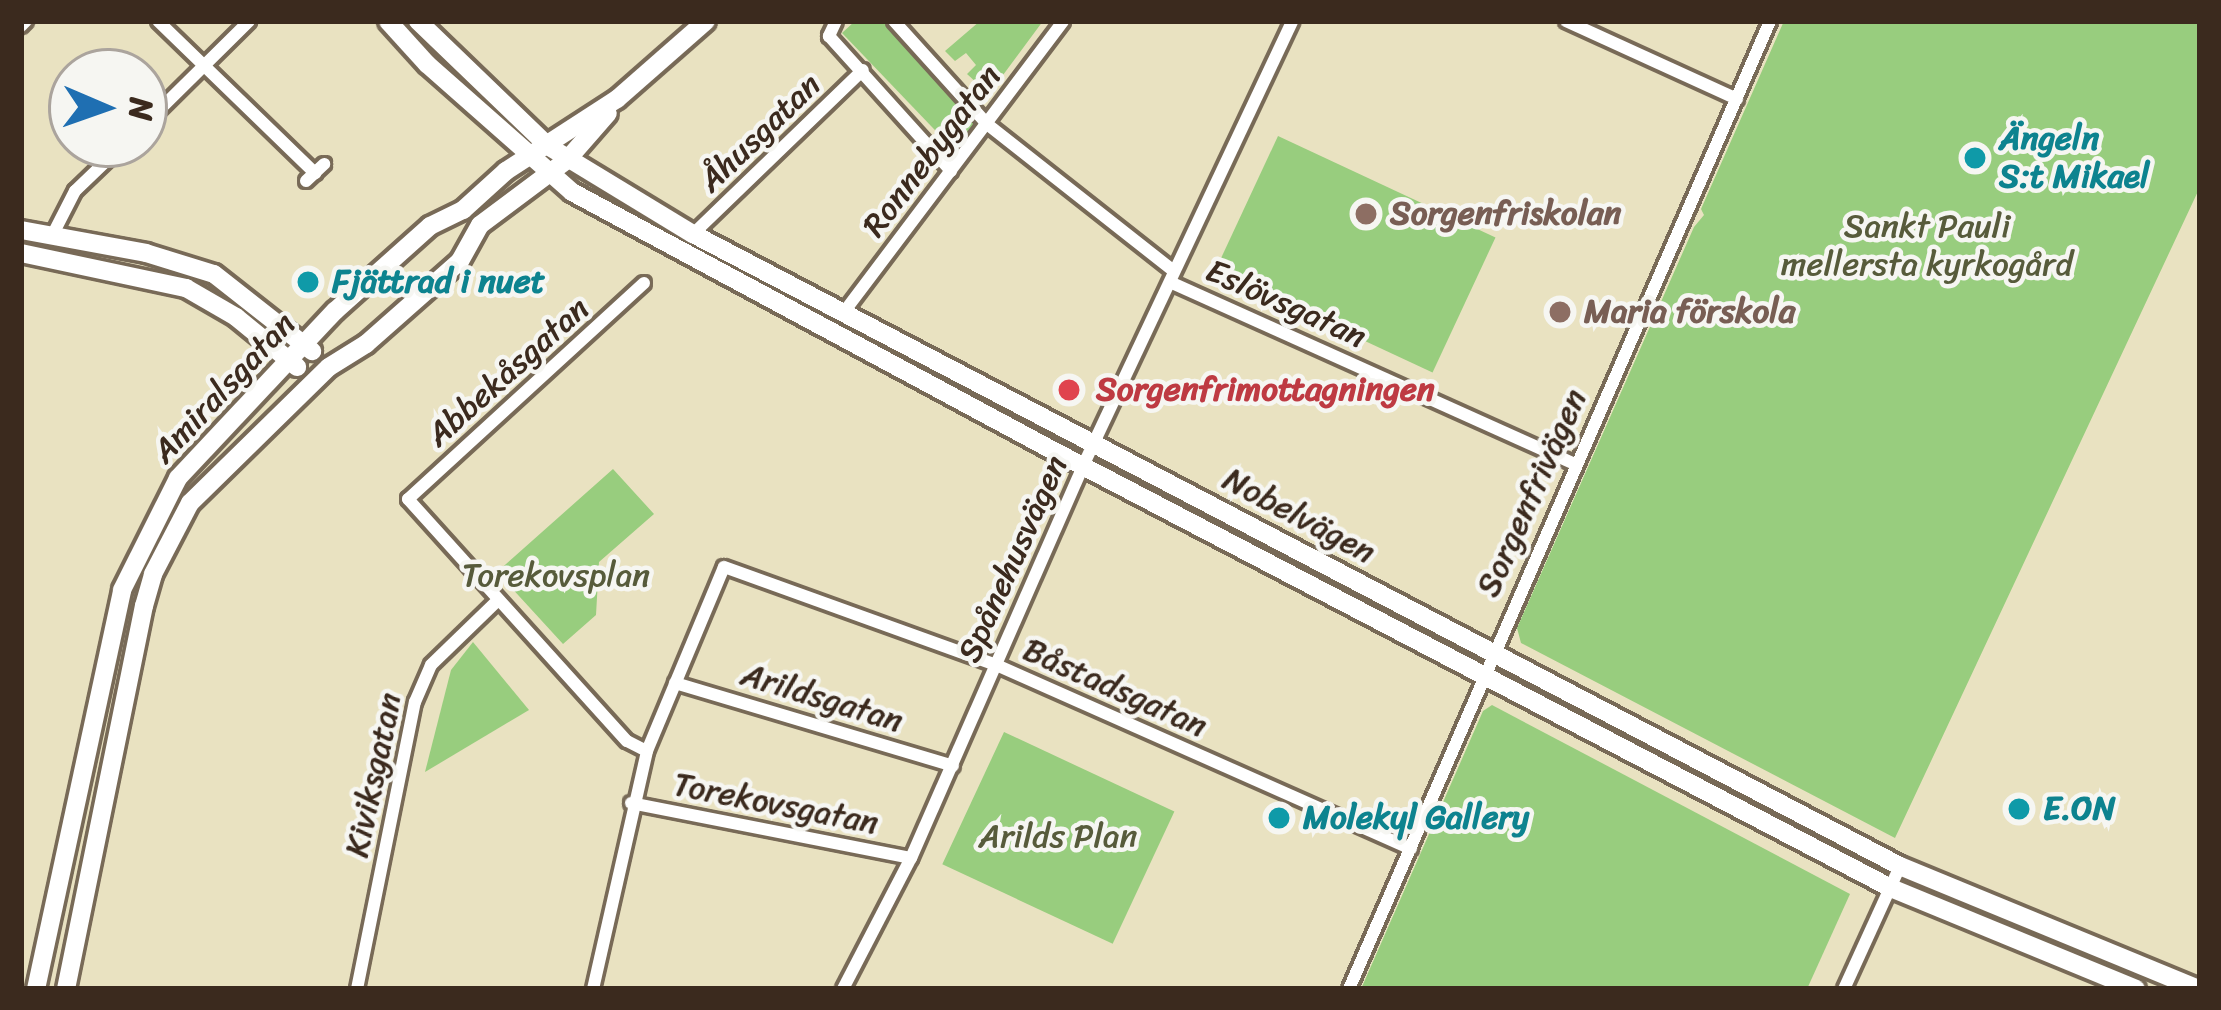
<!DOCTYPE html>
<meta charset="utf-8">
<style>
body{margin:0}
#map{position:relative;width:2221px;height:1010px;overflow:hidden;background:#e9e2c1;font-family:Sriracha,sans-serif}
div>[style]{position:absolute}
.green>*{inset:0;background:#98cd7e;transform-origin:0 0}
.roads{filter:drop-shadow(3px 0 #786a57) drop-shadow(-3px 0 #786a57) drop-shadow(0 3px #786a57) drop-shadow(0 -3px #786a57)}
.street>*{height:12px;margin:-6px;padding:0 6px;transform-origin:6px;border-radius:6px;background:#fff}
.secondary>*{height:18px;margin:-9px;padding:0 9px;transform-origin:9px;border-radius:9px;background:#fff}
.dots>*{width:33px;height:33px;translate:-50% -50%;box-sizing:border-box;border:6px solid #f6f6f2;border-radius:50%}
span{translate:-50% -50%;white-space:nowrap;text-align:center;line-height:1.15;-webkit-text-stroke:9px #f6f6f2;paint-order:stroke}
.street-label{font-size:33px;color:#3b2a1e}
.culture-label{font-size:33px;color:#0d838f;font-weight:700}
.left{translate:0 -50%;text-align:left}
.education-label{font-size:33px;color:#785e54;font-weight:700}
.park-label{font-size:33px;color:#575b3b}
.health-label{font-size:33px;color:#be3a42;font-weight:700}
.frame{position:absolute;inset:0;border:24px solid #3b2a1e;pointer-events:none}
.north{position:absolute;left:48px;top:48px;width:120px;height:120px;box-sizing:border-box;background:#f6f6f2;border:3px solid #aba49d;border-radius:50%;rotate:92deg;font-size:33px;font-weight:700;line-height:48px;text-align:center;color:#3b2a1e}
.north::after{content:'';display:block;margin:auto;width:42px;height:54px;background:#1f6fb2;clip-path:polygon(50% 0,100% 100%,50% 72%,0 100%)}
</style>
<div id="map">
<div class="green">
<i style="clip-path:polygon(855px 21px,890px 21px,985px 121px,954px 150px,842px 33px)"></i>
<i style="clip-path:polygon(980px 21px,1043px 21px,989px 94px,967px 74px,976px 65px,966px 53px,955px 61px,945px 51px)"></i>
<i style="clip-path:polygon(1784px 21px,2200px 21px,2200px 187px,1895px 838px,1521px 643px,1517px 628px,1694px 227px,1704px 215px,1701px 209px)"></i>
<i style="left:1278px;top:136px;width:240px;height:149px;rotate:25deg"></i>
<i style="clip-path:polygon(613px 469px,654px 514px,599px 562px,596px 615px,563px 644px,497px 572px)"></i>
<i style="clip-path:polygon(473px 642px,529px 710px,425px 772px,451px 670px)"></i>
<i style="clip-path:polygon(1492px 705px,1850px 894px,1807px 989px,1361px 989px,1483px 711px)"></i>
<i style="left:1004px;top:732px;width:188px;height:146px;rotate:25deg"></i>
</div>
<div class="roads">
<div class="street">
<i style="left:158px;top:21px;width:219px;rotate:44.1deg"></i>
<i style="left:836px;top:21px;width:17px;rotate:115deg"></i>
<i style="left:829px;top:36px;width:182px;rotate:47.9deg"></i>
<i style="left:894px;top:21px;width:139px;rotate:47.9deg"></i>
<i style="left:987px;top:124px;width:238px;rotate:38.2deg"></i>
<i style="left:1566px;top:21px;width:188px;rotate:24.5deg"></i>
<i style="left:21px;top:26px;width:7px;rotate:-45deg"></i>
<i style="left:144px;top:125px;width:148px;rotate:-44.7deg"></i>
<i style="left:306px;top:181px;width:25px;rotate:-43deg"></i>
<i style="left:693px;top:234px;width:236px;rotate:-44deg"></i>
<i style="left:52px;top:236px;width:51px;rotate:-62.9deg"></i>
<i style="left:75px;top:191px;width:68px;rotate:-43.8deg"></i>
<i style="left:644px;top:283px;width:320px;rotate:137.5deg"></i>
<i style="left:408px;top:499px;width:326px;rotate:47.9deg"></i>
<i style="left:627px;top:741px;width:22px;rotate:27deg"></i>
<i style="left:1172px;top:283px;width:441px;rotate:24.2deg"></i>
<i style="left:844px;top:312px;width:364px;rotate:-53deg"></i>
<i style="left:675px;top:683px;width:290px;rotate:16.6deg"></i>
<i style="left:631px;top:803px;width:285px;rotate:11.1deg"></i>
<i style="left:357px;top:989px;width:293px;rotate:-78.6deg"></i>
<i style="left:415px;top:702px;width:40px;rotate:-66.6deg"></i>
<i style="left:431px;top:665px;width:93px;rotate:-44.1deg"></i>
<i style="left:593px;top:989px;width:244px;rotate:-77.2deg"></i>
<i style="left:647px;top:751px;width:199px;rotate:-67.3deg"></i>
<i style="left:724px;top:567px;width:287px;rotate:19.8deg"></i>
<i style="left:994px;top:664px;width:456px;rotate:23.9deg"></i>
<i style="left:843px;top:989px;width:148px;rotate:-62.6deg"></i>
<i style="left:911px;top:858px;width:428px;rotate:-66.3deg"></i>
<i style="left:1083px;top:466px;width:492px;rotate:-64.8deg"></i>
<i style="left:1349px;top:989px;width:1056px;rotate:-66.49deg"></i>
<i style="left:1844px;top:989px;width:135px;rotate:-65.5deg"></i>
</div>
<div class="secondary">
<i style="left:388px;top:21px;width:58px;rotate:47.8deg"></i>
<i style="left:427px;top:64px;width:193px;rotate:41.4deg"></i>
<i style="left:572px;top:192px;width:545px;rotate:28.26deg"></i>
<i style="left:1052px;top:450px;width:946px;rotate:27.57deg"></i>
<i style="left:1891px;top:888px;width:265px;rotate:22.4deg"></i>
<i style="left:418px;top:21px;width:180px;rotate:43.9deg"></i>
<i style="left:548px;top:146px;width:170px;rotate:31.3deg"></i>
<i style="left:693px;top:234px;width:1362px;rotate:27.64deg"></i>
<i style="left:1900px;top:866px;width:322px;rotate:22.4deg"></i>
<i style="left:21px;top:230px;width:127px;rotate:10.4deg"></i>
<i style="left:146px;top:253px;width:71px;rotate:17.2deg"></i>
<i style="left:214px;top:274px;width:125px;rotate:38.2deg"></i>
<i style="left:21px;top:253px;width:169px;rotate:12deg"></i>
<i style="left:186px;top:288px;width:58px;rotate:30.1deg"></i>
<i style="left:236px;top:317px;width:79px;rotate:39.3deg"></i>
<i style="left:36px;top:989px;width:408px;rotate:-77.8deg"></i>
<i style="left:122px;top:590px;width:125px;rotate:-63.4deg"></i>
<i style="left:178px;top:478px;width:229px;rotate:-46.8deg"></i>
<i style="left:335px;top:311px;width:127px;rotate:-41.8deg"></i>
<i style="left:430px;top:226px;width:37px;rotate:-26deg"></i>
<i style="left:463px;top:210px;width:58px;rotate:-42.2deg"></i>
<i style="left:506px;top:171px;width:132px;rotate:-33deg"></i>
<i style="left:617px;top:99px;width:118px;rotate:-41.2deg"></i>
<i style="left:66px;top:989px;width:391px;rotate:-78.5deg"></i>
<i style="left:144px;top:606px;width:33px;rotate:-74deg"></i>
<i style="left:153px;top:574px;width:80px;rotate:-62.5deg"></i>
<i style="left:190px;top:503px;width:194px;rotate:-44.4deg"></i>
<i style="left:329px;top:367px;width:44px;rotate:-31.9deg"></i>
<i style="left:366px;top:344px;width:125px;rotate:-41.4deg"></i>
<i style="left:460px;top:261px;width:41px;rotate:-60.9deg"></i>
<i style="left:480px;top:225px;width:109px;rotate:-36.8deg"></i>
<i style="left:567px;top:160px;width:62px;rotate:-48.9deg"></i>
</div>
</div>
<div class="dots">
<i style="left:1975px;top:158px;background:#0f9aa8"></i>
<i style="left:1366px;top:214px;background:#8d6e63"></i>
<i style="left:308px;top:282px;background:#0f9aa8"></i>
<i style="left:1560px;top:312px;background:#8d6e63"></i>
<i style="left:1069px;top:390px;background:#e0444e"></i>
<i style="left:2019px;top:809px;background:#0f9aa8"></i>
<i style="left:1279px;top:818px;background:#0f9aa8"></i>
</div>
<div class="street-label">
<span style="left:760px;top:133px;rotate:-44deg">Åhusgatan</span>
<span style="left:932px;top:151px;rotate:-53deg">Ronnebygatan</span>
<span style="left:1286px;top:304px;rotate:24deg">Eslövsgatan</span>
<span style="left:508px;top:372px;rotate:-42deg">Abbekåsgatan</span>
<span style="left:224px;top:388px;rotate:-47deg">Amiralsgatan</span>
<span style="left:1532px;top:493px;rotate:-66deg">Sorgenfrivägen</span>
<span style="left:1299px;top:516px;rotate:28deg">Nobelvägen</span>
<span style="left:1013px;top:559px;rotate:-66deg">Spånehusvägen</span>
<span style="left:1115px;top:688px;rotate:24deg">Båstadsgatan</span>
<span style="left:822px;top:698px;rotate:17deg">Arildsgatan</span>
<span style="left:374px;top:775px;rotate:-78deg">Kiviksgatan</span>
<span style="left:776px;top:804px;rotate:11deg">Torekovsgatan</span>
</div>
<div class="culture-label">
<span class="left" style="left:1999px;top:158px">Ängeln<br>S:t Mikael</span>
<span class="left" style="left:332px;top:282px">Fjättrad i nuet</span>
<span class="left" style="left:2043px;top:809px">E.ON</span>
<span class="left" style="left:1303px;top:818px">Molekyl Gallery</span>
</div>
<div class="education-label">
<span class="left" style="left:1390px;top:214px">Sorgenfriskolan</span>
<span class="left" style="left:1584px;top:312px">Maria förskola</span>
</div>
<div class="park-label">
<span style="left:1927px;top:246px">Sankt Pauli<br>mellersta kyrkogård</span>
<span style="left:556px;top:576px">Torekovsplan</span>
<span style="left:1058px;top:837px">Arilds Plan</span>
</div>
<div class="health-label">
<span class="left" style="left:1096px;top:390px">Sorgenfrimottagningen</span>
</div>
<div class="frame"></div>
<div class="north">N</div>
</div>
